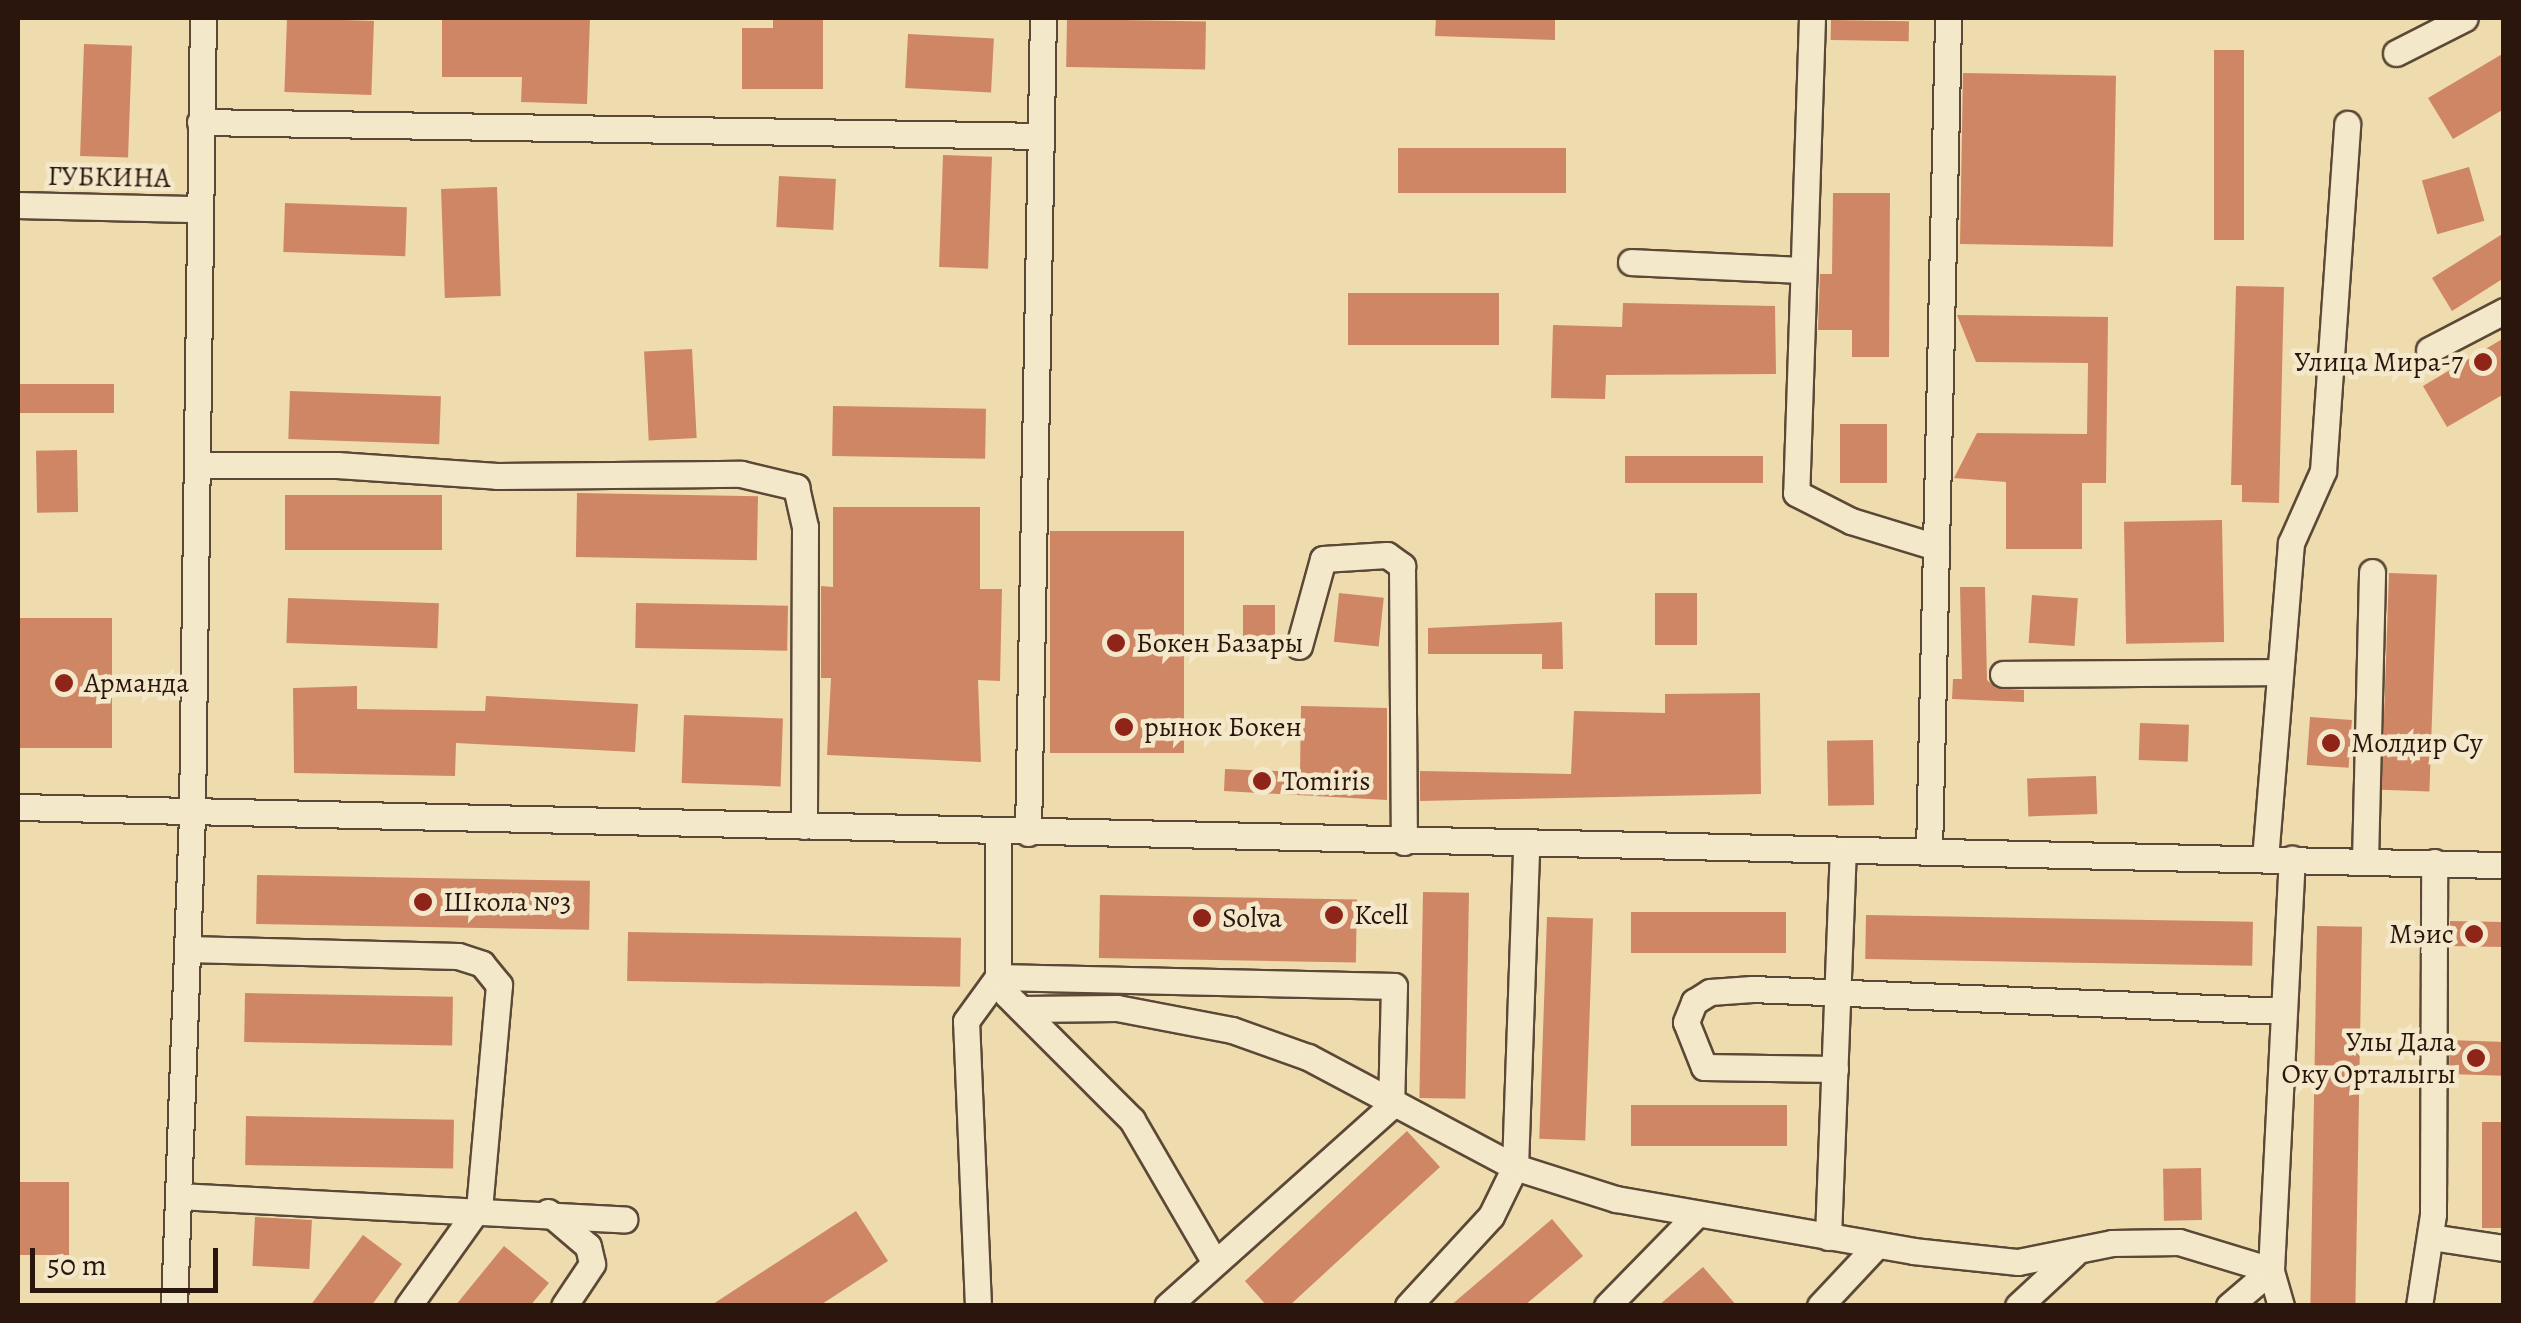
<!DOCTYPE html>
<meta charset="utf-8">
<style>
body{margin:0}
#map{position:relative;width:2521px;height:1323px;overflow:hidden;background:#eedcaf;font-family:Alegreya,serif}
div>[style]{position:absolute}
.building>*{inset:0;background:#cf8665;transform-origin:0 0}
.roads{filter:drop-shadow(2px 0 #5c4836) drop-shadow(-2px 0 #5c4836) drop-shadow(0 2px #5c4836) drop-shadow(0 -2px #5c4836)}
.minor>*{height:25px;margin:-12.5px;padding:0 12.5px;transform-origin:12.5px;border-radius:12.5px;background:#f4e8cb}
.dots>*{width:28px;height:28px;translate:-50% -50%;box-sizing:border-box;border:5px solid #f4e8cb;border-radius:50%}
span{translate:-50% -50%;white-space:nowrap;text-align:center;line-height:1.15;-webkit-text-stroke:9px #f4e8cb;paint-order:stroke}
.street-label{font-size:28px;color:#2b160d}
.poi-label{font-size:28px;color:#2b160d}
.right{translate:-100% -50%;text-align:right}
.left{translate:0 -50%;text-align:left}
.frame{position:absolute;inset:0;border:20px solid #2b160d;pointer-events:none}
.scale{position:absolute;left:30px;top:1248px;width:188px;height:45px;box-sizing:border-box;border:5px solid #2b160d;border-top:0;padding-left:12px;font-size:30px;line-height:35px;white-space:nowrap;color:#2b160d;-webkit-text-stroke:8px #f4e8cb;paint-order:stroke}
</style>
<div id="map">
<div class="building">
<i style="left:287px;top:18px;width:87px;height:74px;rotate:2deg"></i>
<i style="clip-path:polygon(442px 18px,590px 18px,587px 104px,521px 102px,522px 77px,442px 77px)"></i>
<i style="clip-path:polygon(773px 18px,823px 18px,823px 89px,742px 89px,742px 28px,773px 28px)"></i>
<i style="clip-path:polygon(1436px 18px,1555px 18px,1555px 40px,1435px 36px)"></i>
<i style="left:1067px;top:19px;width:139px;height:48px;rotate:1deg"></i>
<i style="left:1831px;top:20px;width:78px;height:20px;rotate:1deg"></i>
<i style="left:908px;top:34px;width:86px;height:54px;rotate:3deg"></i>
<i style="left:84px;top:44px;width:48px;height:112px;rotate:2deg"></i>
<i style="left:2214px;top:50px;width:30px;height:190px"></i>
<i style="clip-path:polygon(2504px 53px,2504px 109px,2453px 139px,2428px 98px)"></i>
<i style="left:1963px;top:73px;width:153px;height:171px;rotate:1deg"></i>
<i style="left:1398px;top:148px;width:168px;height:45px"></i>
<i style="left:943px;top:155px;width:49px;height:112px;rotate:2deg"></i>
<i style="left:2469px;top:167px;width:56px;height:49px;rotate:74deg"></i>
<i style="left:779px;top:176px;width:57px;height:51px;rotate:3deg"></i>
<i style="left:497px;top:187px;width:109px;height:56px;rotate:88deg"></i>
<i style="clip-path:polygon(1833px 193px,1890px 193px,1889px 357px,1852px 357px,1852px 330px,1818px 330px,1820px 274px,1832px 274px)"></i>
<i style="left:285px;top:203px;width:122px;height:49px;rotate:2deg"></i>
<i style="clip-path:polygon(2504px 233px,2504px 278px,2452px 311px,2432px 278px)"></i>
<i style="clip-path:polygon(2236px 286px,2284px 287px,2279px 503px,2242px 502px,2242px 485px,2231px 485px)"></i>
<i style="left:1499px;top:293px;width:52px;height:151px;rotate:90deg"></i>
<i style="clip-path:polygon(1623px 303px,1775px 306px,1776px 374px,1606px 375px,1605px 399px,1551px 398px,1553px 325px,1622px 327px)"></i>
<i style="clip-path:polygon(1957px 315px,2108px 317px,2106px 483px,2082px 483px,2082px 549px,2006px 549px,2006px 482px,1954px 478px,1977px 433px,2087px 434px,2088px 363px,1976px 362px)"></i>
<i style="clip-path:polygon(2504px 338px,2504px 394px,2447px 427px,2423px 386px)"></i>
<i style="left:692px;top:349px;width:89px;height:48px;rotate:87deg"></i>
<i style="left:18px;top:384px;width:96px;height:29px"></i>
<i style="left:290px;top:391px;width:151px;height:48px;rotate:2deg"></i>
<i style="left:833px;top:406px;width:153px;height:50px;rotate:1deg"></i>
<i style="left:1840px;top:424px;width:47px;height:59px"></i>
<i style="left:77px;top:450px;width:62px;height:41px;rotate:89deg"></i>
<i style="left:1625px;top:456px;width:138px;height:27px"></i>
<i style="left:577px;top:493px;width:181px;height:64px;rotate:1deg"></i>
<i style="left:285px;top:495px;width:157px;height:55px"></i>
<i style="clip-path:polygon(833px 507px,980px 507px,980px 589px,1002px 589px,1000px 681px,978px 680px,981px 762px,827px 755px,831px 678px,821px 678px,821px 586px,833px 587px)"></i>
<i style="left:2222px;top:520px;width:122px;height:98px;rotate:89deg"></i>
<i style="left:1050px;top:531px;width:134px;height:222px"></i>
<i style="left:2389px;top:573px;width:48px;height:217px;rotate:2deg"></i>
<i style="clip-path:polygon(1960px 587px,1985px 587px,1987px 680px,1996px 688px,2024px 690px,2024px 702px,1952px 699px,1953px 679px,1962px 679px)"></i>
<i style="left:1339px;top:593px;width:45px;height:49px;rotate:6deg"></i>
<i style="left:1655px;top:593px;width:42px;height:52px"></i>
<i style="left:2032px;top:595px;width:46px;height:48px;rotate:4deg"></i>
<i style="left:288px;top:598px;width:151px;height:45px;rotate:2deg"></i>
<i style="left:636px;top:603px;width:152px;height:45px;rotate:1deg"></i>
<i style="left:1243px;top:605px;width:32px;height:41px"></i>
<i style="left:18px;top:618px;width:94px;height:130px"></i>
<i style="clip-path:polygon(1562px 622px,1563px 669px,1542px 669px,1542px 654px,1428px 654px,1428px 628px)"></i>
<i style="clip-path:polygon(357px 686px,357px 709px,485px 711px,486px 696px,638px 704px,635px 752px,456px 743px,455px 776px,294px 773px,293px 688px)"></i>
<i style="clip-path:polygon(1760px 693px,1761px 794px,1420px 801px,1420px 771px,1571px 774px,1574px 711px,1665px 713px,1665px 694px)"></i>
<i style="clip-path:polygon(1301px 706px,1387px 708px,1387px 800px,1224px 791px,1225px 769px,1300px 772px)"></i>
<i style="left:684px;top:715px;width:99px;height:68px;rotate:2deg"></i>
<i style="left:2310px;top:717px;width:42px;height:48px;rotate:4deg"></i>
<i style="left:2140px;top:723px;width:49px;height:37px;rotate:2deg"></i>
<i style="left:1873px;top:740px;width:65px;height:46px;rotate:89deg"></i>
<i style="left:2096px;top:776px;width:38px;height:69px;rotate:88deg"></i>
<i style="left:257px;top:875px;width:333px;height:49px;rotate:1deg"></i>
<i style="left:1423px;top:892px;width:46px;height:206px;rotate:1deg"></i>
<i style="left:1100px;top:895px;width:257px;height:63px;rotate:1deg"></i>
<i style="left:1631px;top:912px;width:155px;height:41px"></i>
<i style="left:1866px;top:915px;width:387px;height:44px;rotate:1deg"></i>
<i style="left:1547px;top:917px;width:46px;height:222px;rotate:2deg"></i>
<i style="left:2450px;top:921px;width:54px;height:25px;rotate:1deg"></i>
<i style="left:2317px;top:926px;width:45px;height:380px;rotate:1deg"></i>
<i style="left:628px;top:932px;width:333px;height:49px;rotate:1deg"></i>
<i style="left:245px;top:993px;width:208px;height:49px;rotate:1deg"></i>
<i style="left:2450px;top:1040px;width:54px;height:34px;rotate:2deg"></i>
<i style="left:1631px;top:1105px;width:156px;height:41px"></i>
<i style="left:246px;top:1116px;width:208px;height:49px;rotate:1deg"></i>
<i style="left:2482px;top:1122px;width:22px;height:106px"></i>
<i style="clip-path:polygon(1407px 1131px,1440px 1167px,1289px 1306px,1267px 1306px,1245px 1281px)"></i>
<i style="left:2201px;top:1168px;width:52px;height:38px;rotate:89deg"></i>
<i style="left:18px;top:1182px;width:51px;height:73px"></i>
<i style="clip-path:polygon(856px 1211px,888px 1261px,819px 1306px,710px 1306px)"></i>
<i style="left:255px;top:1217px;width:57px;height:49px;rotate:3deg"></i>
<i style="clip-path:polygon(1552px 1219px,1583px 1256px,1524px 1306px,1450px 1306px)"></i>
<i style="clip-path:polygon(363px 1235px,402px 1264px,371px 1306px,310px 1306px)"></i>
<i style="clip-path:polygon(504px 1246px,549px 1283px,530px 1306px,455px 1306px)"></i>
<i style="clip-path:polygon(1703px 1267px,1737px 1306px,1658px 1306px)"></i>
</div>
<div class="roads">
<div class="minor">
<i style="left:1812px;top:18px;width:475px;rotate:91.9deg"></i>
<i style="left:1796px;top:493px;width:62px;rotate:27deg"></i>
<i style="left:1851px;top:521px;width:89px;rotate:17deg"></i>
<i style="left:2396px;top:53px;width:77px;rotate:-26.9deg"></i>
<i style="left:200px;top:122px;width:841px;rotate:0.95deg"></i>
<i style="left:18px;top:205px;width:181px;rotate:1.3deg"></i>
<i style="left:1631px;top:262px;width:169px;rotate:2.7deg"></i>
<i style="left:2429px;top:350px;width:85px;rotate:-27.5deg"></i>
<i style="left:198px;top:465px;width:139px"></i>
<i style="left:337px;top:465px;width:160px;rotate:3.9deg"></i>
<i style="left:497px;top:476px;width:244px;rotate:-0.5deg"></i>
<i style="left:741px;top:474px;width:57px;rotate:13.3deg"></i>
<i style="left:796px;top:487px;width:41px;rotate:77.3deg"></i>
<i style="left:805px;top:527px;width:299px;rotate:90.2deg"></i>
<i style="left:1299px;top:646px;width:90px;rotate:-74.6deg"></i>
<i style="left:1323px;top:559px;width:64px;rotate:-3.6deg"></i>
<i style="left:1387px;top:555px;width:19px;rotate:36deg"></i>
<i style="left:1402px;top:566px;width:276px;rotate:89.6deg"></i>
<i style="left:2003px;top:674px;width:277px;rotate:-0.4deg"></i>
<i style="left:18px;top:807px;width:2487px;rotate:1.34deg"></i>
<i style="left:998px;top:832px;width:145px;rotate:90deg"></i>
<i style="left:998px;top:977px;width:20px;rotate:63deg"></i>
<i style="left:1007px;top:995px;width:177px;rotate:45deg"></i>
<i style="left:1132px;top:1120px;width:163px;rotate:59.8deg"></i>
<i style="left:1028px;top:833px;width:815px;rotate:-88.95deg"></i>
<i style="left:1929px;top:852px;width:834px;rotate:-88.69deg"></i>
<i style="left:2265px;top:859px;width:317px;rotate:-85.3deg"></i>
<i style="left:2291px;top:543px;width:79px;rotate:-66deg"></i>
<i style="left:2323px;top:471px;width:348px;rotate:-86deg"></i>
<i style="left:2365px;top:861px;width:289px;rotate:-88.6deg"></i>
<i style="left:187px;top:949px;width:271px;rotate:1.5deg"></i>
<i style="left:458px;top:956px;width:25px;rotate:18deg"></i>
<i style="left:482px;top:964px;width:27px;rotate:51deg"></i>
<i style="left:499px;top:985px;width:223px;rotate:95.1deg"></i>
<i style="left:479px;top:1207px;width:122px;rotate:125.6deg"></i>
<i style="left:1022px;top:1009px;width:95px;rotate:-0.6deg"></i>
<i style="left:1117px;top:1008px;width:117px;rotate:10.8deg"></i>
<i style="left:1232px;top:1030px;width:81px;rotate:19.6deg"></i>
<i style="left:1308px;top:1057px;width:234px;rotate:28deg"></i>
<i style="left:1515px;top:1167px;width:106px;rotate:17.6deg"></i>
<i style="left:1616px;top:1199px;width:302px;rotate:9.9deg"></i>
<i style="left:1913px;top:1251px;width:106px;rotate:6deg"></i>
<i style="left:2018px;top:1262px;width:96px;rotate:-11.4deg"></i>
<i style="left:2112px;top:1243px;width:67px;rotate:-0.9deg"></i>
<i style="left:2179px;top:1242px;width:96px;rotate:16.9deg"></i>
<i style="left:1835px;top:1069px;width:131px;rotate:-179.1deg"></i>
<i style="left:1704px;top:1067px;width:48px;rotate:-111.8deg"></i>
<i style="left:1686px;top:1022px;width:22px;rotate:-68deg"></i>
<i style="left:1694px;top:1002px;width:19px;rotate:-32deg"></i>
<i style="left:1710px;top:992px;width:42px;rotate:-4.1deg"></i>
<i style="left:1752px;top:989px;width:532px;rotate:2.37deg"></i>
<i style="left:178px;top:1196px;width:447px;rotate:3deg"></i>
<i style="left:548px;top:1212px;width:52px;rotate:40.4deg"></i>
<i style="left:588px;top:1246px;width:18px;rotate:77deg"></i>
<i style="left:592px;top:1264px;width:50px;rotate:123.7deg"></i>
<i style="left:1828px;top:1237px;width:386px;rotate:-87.8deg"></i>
<i style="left:2431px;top:1237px;width:74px;rotate:8.6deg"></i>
<i style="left:174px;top:1306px;width:495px;rotate:-87.9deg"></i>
<i style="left:192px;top:811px;width:793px;rotate:-89.21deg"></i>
<i style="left:978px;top:1306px;width:285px;rotate:-92.4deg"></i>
<i style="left:966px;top:1021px;width:54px;rotate:-54deg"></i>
<i style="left:998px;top:977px;width:396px;rotate:1.3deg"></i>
<i style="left:1394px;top:986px;width:120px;rotate:91.4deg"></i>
<i style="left:1391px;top:1106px;width:300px;rotate:138.2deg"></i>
<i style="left:1408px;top:1306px;width:122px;rotate:-47.3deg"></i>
<i style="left:1491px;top:1216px;width:55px;rotate:-63.9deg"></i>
<i style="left:1515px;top:1167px;width:323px;rotate:-88deg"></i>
<i style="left:1607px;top:1306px;width:127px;rotate:-45.6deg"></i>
<i style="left:1820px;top:1306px;width:83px;rotate:-46.9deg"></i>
<i style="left:2018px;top:1306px;width:76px;rotate:-42.9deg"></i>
<i style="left:2229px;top:1306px;width:55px;rotate:-40.6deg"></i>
<i style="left:2281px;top:1306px;width:37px;rotate:-106deg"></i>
<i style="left:2271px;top:1270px;width:412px;rotate:-87.1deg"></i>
<i style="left:2419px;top:1306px;width:93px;rotate:-81.3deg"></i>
<i style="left:2433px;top:1214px;width:352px;rotate:-89.8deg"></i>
</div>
</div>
<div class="dots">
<i style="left:2483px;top:362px;background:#8f2418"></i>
<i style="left:1116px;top:643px;background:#8f2418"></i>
<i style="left:64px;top:683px;background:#8f2418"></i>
<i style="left:1124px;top:727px;background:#8f2418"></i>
<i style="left:2331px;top:743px;background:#8f2418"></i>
<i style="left:1262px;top:781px;background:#8f2418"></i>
<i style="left:423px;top:902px;background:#8f2418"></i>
<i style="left:1334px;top:915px;background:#8f2418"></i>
<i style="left:1202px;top:918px;background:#8f2418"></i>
<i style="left:2474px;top:934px;background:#8f2418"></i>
<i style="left:2476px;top:1058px;background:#8f2418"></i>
</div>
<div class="street-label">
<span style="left:109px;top:177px;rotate:1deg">ГУБКИНА</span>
</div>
<div class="poi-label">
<span class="right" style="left:2463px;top:362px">Улица Мира-7</span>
<span class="left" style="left:1136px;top:643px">Бокен Базары</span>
<span class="left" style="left:84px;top:683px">Арманда</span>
<span class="left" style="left:1144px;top:727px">рынок Бокен</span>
<span class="left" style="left:2351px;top:743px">Молдир Су</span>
<span class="left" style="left:1282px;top:781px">Tomiris</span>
<span class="left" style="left:443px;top:902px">Школа №3</span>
<span class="left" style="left:1354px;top:915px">Kcell</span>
<span class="left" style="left:1222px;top:918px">Solva</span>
<span class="right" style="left:2454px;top:934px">Мэис</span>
<span class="right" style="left:2456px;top:1058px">Улы Дала<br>Оку Орталыгы</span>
</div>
<div class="frame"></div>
<div class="scale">50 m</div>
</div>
